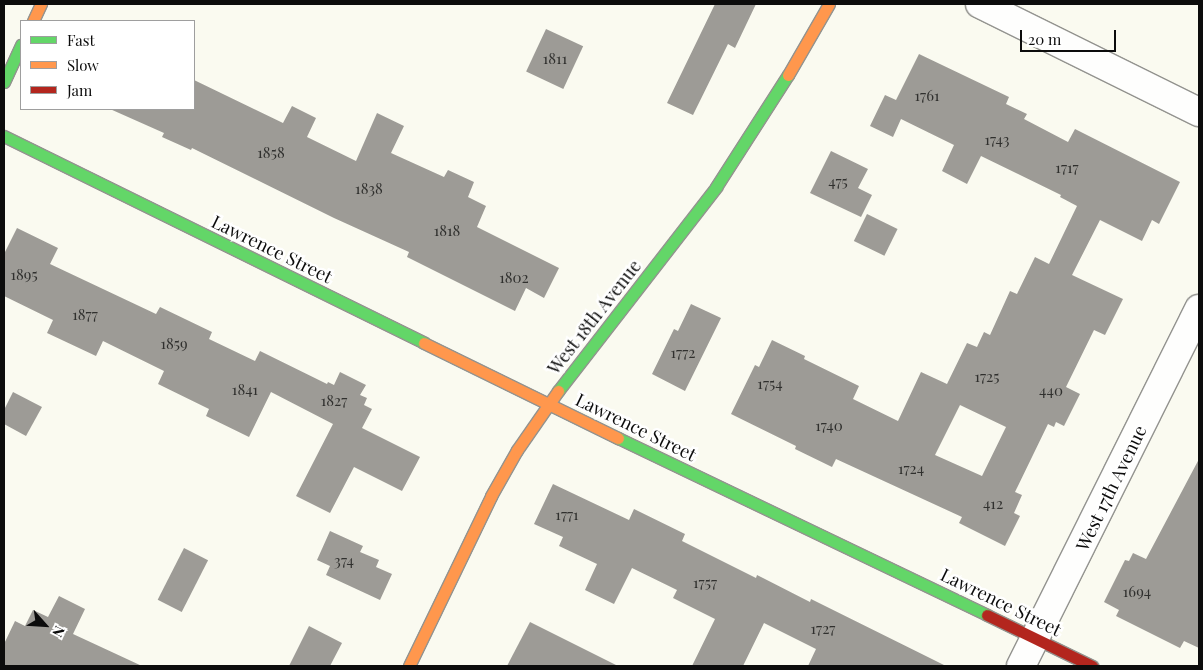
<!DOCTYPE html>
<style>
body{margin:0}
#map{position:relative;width:1203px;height:670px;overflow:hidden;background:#fafaf0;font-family:"Playfair Display",serif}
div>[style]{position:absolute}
.building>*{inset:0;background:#9d9b96;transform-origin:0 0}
.roads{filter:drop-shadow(1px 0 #93938f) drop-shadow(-1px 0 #93938f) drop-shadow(0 1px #93938f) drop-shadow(0 -1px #93938f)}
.street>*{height:28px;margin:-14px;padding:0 14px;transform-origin:14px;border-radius:14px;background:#fefefd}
.fast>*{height:11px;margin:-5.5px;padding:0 5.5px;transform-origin:5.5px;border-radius:5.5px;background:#63d668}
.slow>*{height:11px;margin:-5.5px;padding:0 5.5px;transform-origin:5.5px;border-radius:5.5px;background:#ff974d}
.jam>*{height:11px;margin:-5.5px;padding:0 5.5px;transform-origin:5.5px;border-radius:5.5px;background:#b3261e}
span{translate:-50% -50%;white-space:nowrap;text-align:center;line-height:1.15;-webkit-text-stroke:5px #fff;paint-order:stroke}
.number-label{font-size:15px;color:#30302e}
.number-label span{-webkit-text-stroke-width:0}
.street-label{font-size:18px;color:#0c0c0c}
.frame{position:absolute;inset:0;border:5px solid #0c0c0c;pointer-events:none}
.legend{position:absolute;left:20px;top:20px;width:175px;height:90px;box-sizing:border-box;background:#fff;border:1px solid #9e9e9e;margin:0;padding:6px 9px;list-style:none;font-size:15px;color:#0c0c0c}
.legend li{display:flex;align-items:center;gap:10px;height:25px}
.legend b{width:25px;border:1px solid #9e9e9e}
.north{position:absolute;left:20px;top:600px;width:50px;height:50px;-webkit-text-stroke:4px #fff;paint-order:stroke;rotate:116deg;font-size:14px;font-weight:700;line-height:20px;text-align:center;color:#0c0c0c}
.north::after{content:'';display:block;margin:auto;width:18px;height:22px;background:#0c0c0c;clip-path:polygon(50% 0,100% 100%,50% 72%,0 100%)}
.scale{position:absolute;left:1020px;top:30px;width:96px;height:22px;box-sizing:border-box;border:2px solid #0c0c0c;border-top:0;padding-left:6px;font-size:15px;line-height:18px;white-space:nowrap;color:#0c0c0c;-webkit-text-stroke:4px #fff;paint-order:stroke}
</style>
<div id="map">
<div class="building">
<i style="clip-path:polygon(715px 4px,756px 4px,735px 48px,728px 44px,693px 115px,667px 103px)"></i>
<i style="left:546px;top:29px;width:41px;height:47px;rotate:25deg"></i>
<i style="clip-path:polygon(evenodd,919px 54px,1009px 97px,1006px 104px,1027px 114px,1024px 119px,1068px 142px,1075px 129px,1180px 182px,1159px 224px,1152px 220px,1142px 241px,1100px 220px,1072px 275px,1123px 299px,1105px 335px,1094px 330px,1066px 387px,1080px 394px,1064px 426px,1056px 422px,1054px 427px,1048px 424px,1015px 492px,1022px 495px,1014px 513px,1020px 516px,1005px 546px,959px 523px,962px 517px,836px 459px,832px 467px,795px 449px,796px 446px,731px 414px,755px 365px,759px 367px,772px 340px,805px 356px,804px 359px,859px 386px,853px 399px,898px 421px,921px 372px,947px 384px,967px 343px,977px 347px,984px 332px,990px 335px,1010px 291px,1017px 294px,1035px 257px,1049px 264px,1077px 206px,1060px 197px,1061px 195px,981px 156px,967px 184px,942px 171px,954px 145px,901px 119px,893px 137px,870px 126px,885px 95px,896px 100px,919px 54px,960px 405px,1006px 427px,982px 476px,935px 455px,960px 405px)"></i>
<i style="clip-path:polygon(194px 80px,283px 123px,292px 106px,316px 118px,307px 137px,356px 161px,377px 113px,404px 126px,391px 153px,444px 177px,448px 170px,474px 182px,468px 197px,486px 206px,477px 227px,559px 268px,544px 298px,526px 288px,515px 311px,407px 257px,409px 252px,334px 218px,192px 148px,191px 150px,162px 137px,164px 133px,110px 109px,194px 109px)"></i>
<i style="clip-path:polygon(831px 151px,868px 169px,858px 188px,872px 195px,861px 217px,810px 193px)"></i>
<i style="left:867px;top:214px;width:34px;height:30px;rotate:26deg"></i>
<i style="clip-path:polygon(17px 228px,58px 248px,50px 264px,156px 314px,160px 307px,212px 332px,209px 339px,255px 361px,260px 351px,327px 384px,328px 382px,334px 385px,340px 372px,366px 385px,360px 395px,367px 398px,364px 405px,372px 409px,362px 428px,420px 457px,402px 491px,354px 467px,330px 513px,296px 496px,333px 424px,271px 392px,249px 437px,206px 416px,209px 409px,158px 384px,164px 371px,103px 341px,96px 356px,47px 333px,53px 320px,4px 296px,4px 254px)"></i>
<i style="clip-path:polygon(691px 304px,721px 318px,685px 391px,652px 374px,674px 329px,678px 331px)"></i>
<i style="clip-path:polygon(13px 392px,42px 407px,26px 436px,4px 424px,4px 410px)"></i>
<i style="clip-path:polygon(1199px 459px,1199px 648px,1184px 641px,1180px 648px,1116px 616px,1119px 610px,1104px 602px,1125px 560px,1129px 561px,1133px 553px,1146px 559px)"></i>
<i style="clip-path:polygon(553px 484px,629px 520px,634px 509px,685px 534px,682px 541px,756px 578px,757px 575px,810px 602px,811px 599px,946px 666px,808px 666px,816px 649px,764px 623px,743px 666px,692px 666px,715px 619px,673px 598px,677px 590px,632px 568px,614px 604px,585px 590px,597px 564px,559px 546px,563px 537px,534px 524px)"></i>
<i style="clip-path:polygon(330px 531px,363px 546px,360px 552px,379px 560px,376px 567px,392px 574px,380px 600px,326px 575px,330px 566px,317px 560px)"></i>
<i style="left:184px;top:548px;width:27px;height:58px;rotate:27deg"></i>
<i style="clip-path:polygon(59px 596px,85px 609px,73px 634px,142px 666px,4px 666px,4px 644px,15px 621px,25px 626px,33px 610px,48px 617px)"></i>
<i style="clip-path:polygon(530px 622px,618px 666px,507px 666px)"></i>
<i style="clip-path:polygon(309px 626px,342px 643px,330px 666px,289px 666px)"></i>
</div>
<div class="roads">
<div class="street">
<i style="left:980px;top:4px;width:244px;rotate:26.3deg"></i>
<i style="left:1021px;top:666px;width:399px;rotate:-63.5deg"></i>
</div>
<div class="fast">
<i style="left:4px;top:82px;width:41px;rotate:-65.3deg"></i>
<i style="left:4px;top:136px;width:468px;rotate:26.2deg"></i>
<i style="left:558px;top:391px;width:258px;rotate:-52.2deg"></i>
<i style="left:716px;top:187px;width:133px;rotate:-57.3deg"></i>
<i style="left:618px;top:438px;width:409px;rotate:25.6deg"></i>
</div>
<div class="slow">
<i style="left:33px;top:21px;width:19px;rotate:-65deg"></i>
<i style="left:788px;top:75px;width:82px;rotate:-60deg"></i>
<i style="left:424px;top:343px;width:216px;rotate:26.1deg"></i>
<i style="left:409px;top:666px;width:189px;rotate:-64.2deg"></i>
<i style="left:491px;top:496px;width:53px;rotate:-60.5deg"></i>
<i style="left:517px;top:450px;width:72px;rotate:-55.2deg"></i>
</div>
<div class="jam">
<i style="left:987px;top:615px;width:117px;rotate:25.9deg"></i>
</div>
</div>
<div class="number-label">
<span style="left:555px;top:59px">1811</span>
<span style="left:927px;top:96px">1761</span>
<span style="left:997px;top:140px">1743</span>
<span style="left:271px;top:153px">1858</span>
<span style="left:1067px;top:168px">1717</span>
<span style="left:838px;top:182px">475</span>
<span style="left:369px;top:189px">1838</span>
<span style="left:447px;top:231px">1818</span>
<span style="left:24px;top:275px">1895</span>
<span style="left:514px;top:278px">1802</span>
<span style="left:85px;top:315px">1877</span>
<span style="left:174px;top:344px">1859</span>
<span style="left:683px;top:353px">1772</span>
<span style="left:987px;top:377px">1725</span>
<span style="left:770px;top:384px">1754</span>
<span style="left:245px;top:390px">1841</span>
<span style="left:1051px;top:391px">440</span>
<span style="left:334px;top:401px">1827</span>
<span style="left:829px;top:426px">1740</span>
<span style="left:911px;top:469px">1724</span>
<span style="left:993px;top:504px">412</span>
<span style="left:567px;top:515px">1771</span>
<span style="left:344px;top:561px">374</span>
<span style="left:705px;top:583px">1757</span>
<span style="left:1137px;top:592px">1694</span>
<span style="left:823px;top:629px">1727</span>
</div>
<div class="street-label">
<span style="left:272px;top:249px;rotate:26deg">Lawrence Street</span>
<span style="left:594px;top:317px;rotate:-52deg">West 18th Avenue</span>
<span style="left:636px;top:427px;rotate:26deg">Lawrence Street</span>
<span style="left:1111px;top:488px;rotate:-64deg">West 17th Avenue</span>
<span style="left:1001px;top:602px;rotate:26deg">Lawrence Street</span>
</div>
<div class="frame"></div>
<ul class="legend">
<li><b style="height:6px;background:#63d668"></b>Fast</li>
<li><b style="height:6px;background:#ff974d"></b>Slow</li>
<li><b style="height:6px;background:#b3261e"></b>Jam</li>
</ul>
<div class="north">N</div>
<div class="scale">20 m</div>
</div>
